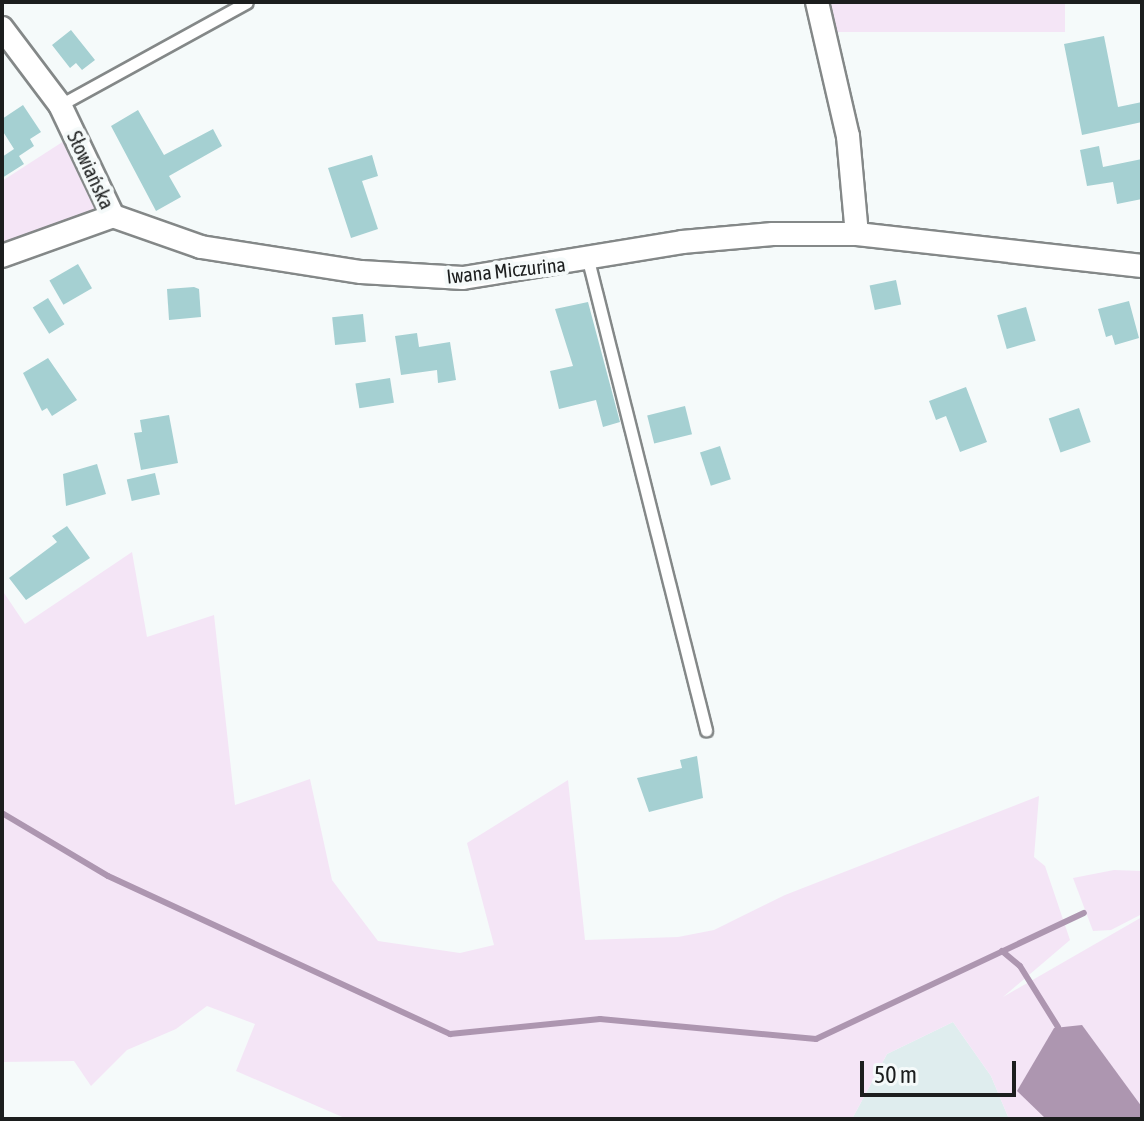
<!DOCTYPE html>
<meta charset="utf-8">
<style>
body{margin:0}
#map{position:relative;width:1144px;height:1121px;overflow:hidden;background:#f5fafa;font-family:"Asap Condensed",sans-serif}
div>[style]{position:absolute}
.built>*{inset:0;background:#dfedee}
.green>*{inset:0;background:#f4e5f6;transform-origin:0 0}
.water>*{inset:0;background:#ad96b0}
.stream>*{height:6px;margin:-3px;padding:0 3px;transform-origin:3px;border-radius:3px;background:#ad96b0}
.building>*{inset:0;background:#a5d0d2;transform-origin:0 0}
.roads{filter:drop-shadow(2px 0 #848888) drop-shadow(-2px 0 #848888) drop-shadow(0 2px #848888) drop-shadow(0 -2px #848888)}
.lane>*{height:11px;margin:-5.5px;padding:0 5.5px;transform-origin:5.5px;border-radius:5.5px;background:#fff}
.street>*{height:22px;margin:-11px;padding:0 11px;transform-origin:11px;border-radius:11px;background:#fff}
span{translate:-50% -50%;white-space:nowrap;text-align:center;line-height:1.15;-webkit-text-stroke:8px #f5fafa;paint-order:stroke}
.street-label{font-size:20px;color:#1c1e1e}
.frame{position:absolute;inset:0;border:4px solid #1c1e1e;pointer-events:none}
.scale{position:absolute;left:860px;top:1061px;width:156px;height:36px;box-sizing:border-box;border:4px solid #1c1e1e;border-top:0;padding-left:10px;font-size:24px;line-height:28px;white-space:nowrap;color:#1c1e1e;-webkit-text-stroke:6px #f5fafa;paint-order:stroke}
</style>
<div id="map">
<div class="built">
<i style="clip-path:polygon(953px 1022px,991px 1076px,1009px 1119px,852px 1119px,887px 1054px)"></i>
</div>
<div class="green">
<i style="left:830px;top:2px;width:235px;height:30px"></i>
<i style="clip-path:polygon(67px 139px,102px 211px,2px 247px,2px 181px)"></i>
<i style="clip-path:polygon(132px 552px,147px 637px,214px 615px,235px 805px,310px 779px,332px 880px,378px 941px,460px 953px,494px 945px,467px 843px,568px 780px,585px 940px,678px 937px,714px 930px,785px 895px,1039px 796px,1034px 857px,1045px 866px,1070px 940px,1003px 997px,1142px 917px,1142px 1119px,1009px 1119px,991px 1076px,953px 1022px,887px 1054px,852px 1119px,347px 1119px,236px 1071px,255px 1024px,207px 1006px,176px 1029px,127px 1050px,91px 1086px,74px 1061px,2px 1062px,2px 590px,25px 624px)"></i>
<i style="clip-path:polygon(1114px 870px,1142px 871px,1142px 914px,1111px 930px,1093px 931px,1073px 878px)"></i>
</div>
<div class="water">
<i style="clip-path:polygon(1082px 1025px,1142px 1107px,1142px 1119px,1046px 1119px,1017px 1091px,1054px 1028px)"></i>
</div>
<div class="stream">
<i style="left:2px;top:813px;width:123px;rotate:30.7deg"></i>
<i style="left:108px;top:876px;width:377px;rotate:24.8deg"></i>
<i style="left:450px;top:1034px;width:151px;rotate:-5.7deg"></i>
<i style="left:600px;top:1019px;width:217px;rotate:5.3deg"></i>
<i style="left:816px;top:1039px;width:296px;rotate:-25.2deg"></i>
<i style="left:1002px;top:951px;width:23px;rotate:40deg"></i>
<i style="left:1020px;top:966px;width:72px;rotate:58.1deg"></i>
</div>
<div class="building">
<i style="clip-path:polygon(71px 30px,95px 60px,82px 70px,76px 63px,70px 68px,52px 45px)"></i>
<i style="clip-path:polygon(1104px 36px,1118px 107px,1142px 102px,1142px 122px,1082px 135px,1064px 44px)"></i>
<i style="clip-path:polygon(23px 105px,41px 132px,30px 139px,34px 146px,19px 156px,24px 164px,2px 178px,2px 157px,14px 149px,2px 130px,2px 119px)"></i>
<i style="clip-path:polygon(138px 110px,164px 155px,213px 129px,222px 146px,169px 176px,181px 197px,156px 211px,111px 126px)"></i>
<i style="clip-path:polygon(1099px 146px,1103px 167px,1142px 159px,1142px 199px,1117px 204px,1113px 182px,1087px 186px,1080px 150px)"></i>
<i style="clip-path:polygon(372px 155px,378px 176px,362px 181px,378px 229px,351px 238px,328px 168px)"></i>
<i style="left:78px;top:264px;width:28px;height:33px;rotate:60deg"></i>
<i style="left:896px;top:280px;width:25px;height:27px;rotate:78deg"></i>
<i style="clip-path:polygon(194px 287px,199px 289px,201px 317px,169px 320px,167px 289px)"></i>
<i style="left:48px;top:298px;width:31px;height:18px;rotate:58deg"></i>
<i style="clip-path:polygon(1129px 301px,1139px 338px,1115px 345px,1112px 335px,1106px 337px,1098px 309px)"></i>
<i style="clip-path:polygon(588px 302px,620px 422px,603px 427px,596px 400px,559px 409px,550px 371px,573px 366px,555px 309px)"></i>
<i style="left:1026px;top:307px;width:35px;height:30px;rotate:74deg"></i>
<i style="left:363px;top:314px;width:28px;height:31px;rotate:84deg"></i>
<i style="clip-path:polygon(417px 333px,419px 347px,450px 342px,456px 380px,438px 383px,437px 370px,401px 375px,395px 336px)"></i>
<i style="clip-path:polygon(48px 358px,77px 400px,52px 416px,47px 408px,42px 411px,23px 373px)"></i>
<i style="left:390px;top:378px;width:25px;height:35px;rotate:81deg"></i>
<i style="clip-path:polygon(966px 387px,987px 442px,960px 452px,946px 416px,936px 420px,929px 401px)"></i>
<i style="left:685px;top:406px;width:29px;height:39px;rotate:76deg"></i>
<i style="left:1079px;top:408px;width:36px;height:32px;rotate:71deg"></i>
<i style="clip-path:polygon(169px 415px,178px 463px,141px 470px,134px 433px,142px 432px,140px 420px)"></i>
<i style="left:720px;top:446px;width:35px;height:21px;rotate:72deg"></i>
<i style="clip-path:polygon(97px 464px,106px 494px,66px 506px,63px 474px)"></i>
<i style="left:155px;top:473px;width:22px;height:29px;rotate:77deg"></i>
<i style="clip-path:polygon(67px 526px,90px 558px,26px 600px,9px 578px,57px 542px,52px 536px)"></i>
<i style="clip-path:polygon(697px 756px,703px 798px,649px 812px,637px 778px,682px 768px,680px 760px)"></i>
</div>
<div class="roads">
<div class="lane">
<i style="left:60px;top:105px;width:213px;rotate:-28.8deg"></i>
<i style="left:588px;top:260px;width:485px;rotate:75.9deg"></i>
</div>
<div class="street">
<i style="left:817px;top:2px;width:138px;rotate:77deg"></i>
<i style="left:848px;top:136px;width:98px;rotate:84.8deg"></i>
<i style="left:2px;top:28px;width:96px;rotate:53deg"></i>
<i style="left:60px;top:105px;width:123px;rotate:64.5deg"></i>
<i style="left:113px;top:216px;width:93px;rotate:19.4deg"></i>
<i style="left:201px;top:247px;width:162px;rotate:8.9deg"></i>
<i style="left:361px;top:272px;width:102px;rotate:3.4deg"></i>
<i style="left:463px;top:278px;width:222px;rotate:-9.3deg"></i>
<i style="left:682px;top:242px;width:91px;rotate:-5deg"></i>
<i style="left:773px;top:234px;width:84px"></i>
<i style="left:857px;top:234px;width:287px;rotate:6.4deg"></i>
<i style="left:2px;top:256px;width:118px;rotate:-19.8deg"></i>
</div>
</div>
<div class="street-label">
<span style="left:91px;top:170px;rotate:65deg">Słowiańska</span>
<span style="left:506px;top:270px;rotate:-6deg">Iwana Miczurina</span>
</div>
<div class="frame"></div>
<div class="scale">50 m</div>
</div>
